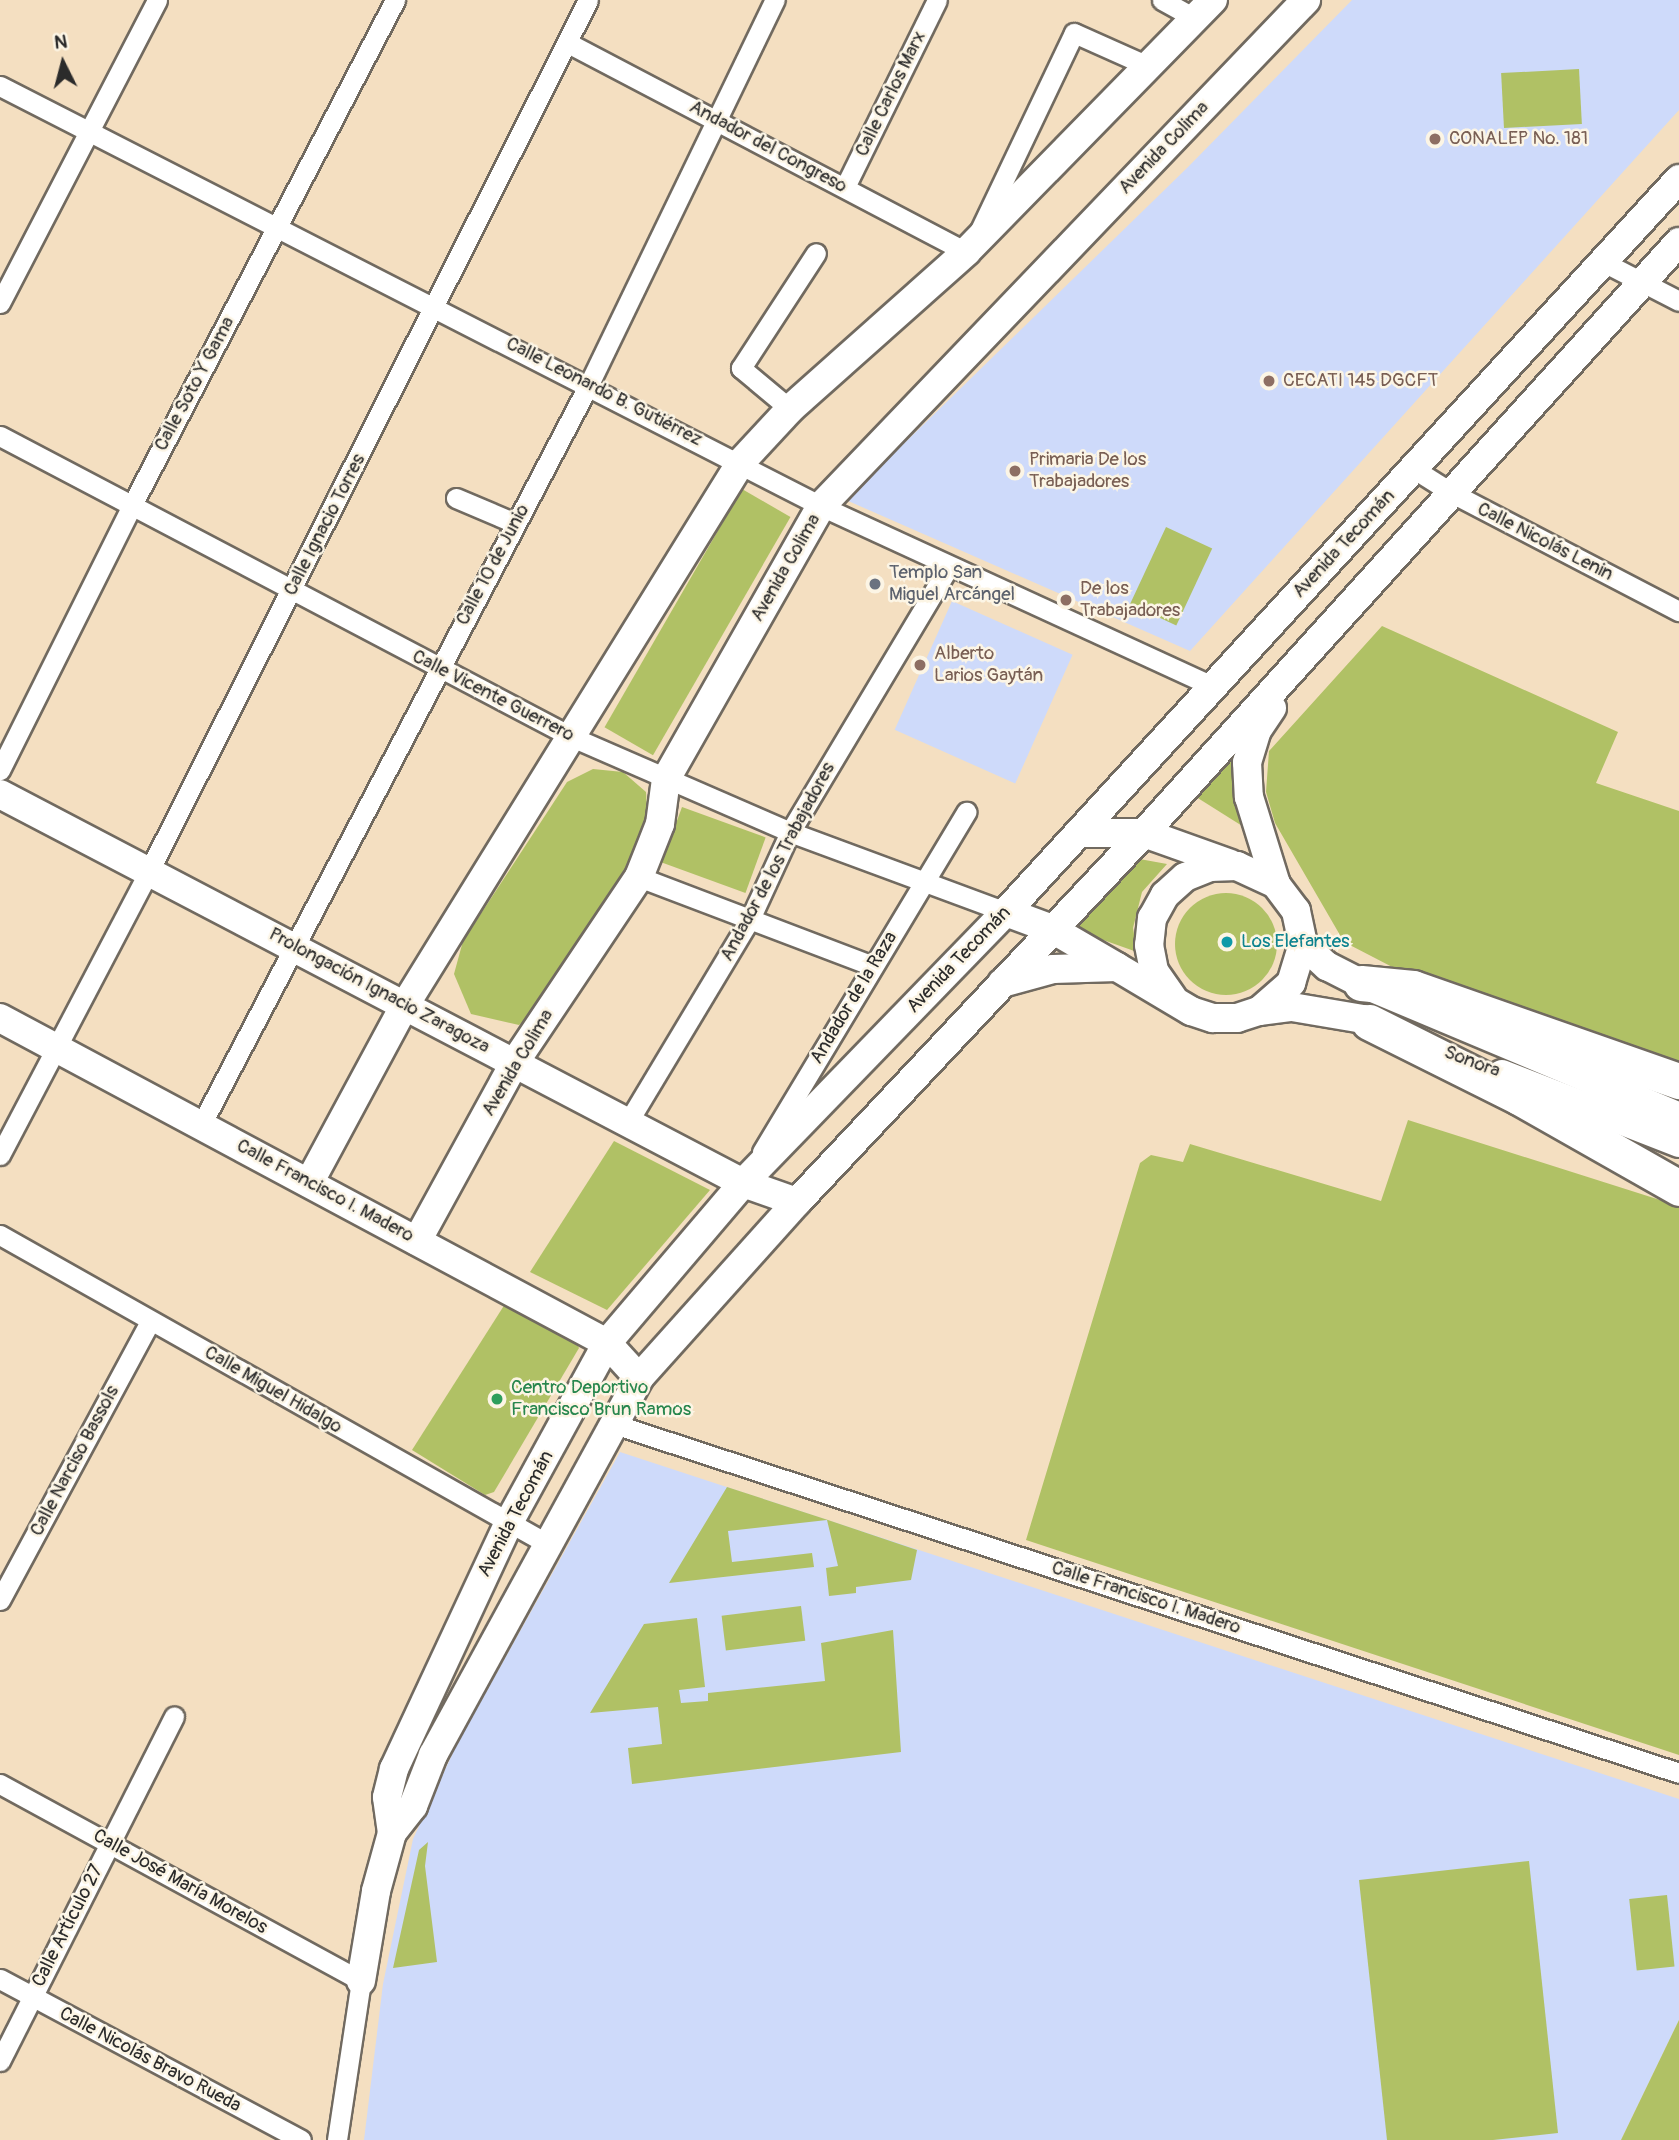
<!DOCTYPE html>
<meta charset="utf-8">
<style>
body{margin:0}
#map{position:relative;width:1679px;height:2140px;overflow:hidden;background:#f4dfc1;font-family:Pangolin,sans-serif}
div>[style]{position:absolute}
.built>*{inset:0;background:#cedafa;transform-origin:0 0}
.green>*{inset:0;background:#b0c165;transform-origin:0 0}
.round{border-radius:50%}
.roads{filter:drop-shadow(2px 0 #716a60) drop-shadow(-2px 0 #716a60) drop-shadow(0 2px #716a60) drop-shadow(0 -2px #716a60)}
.street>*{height:19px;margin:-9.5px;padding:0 9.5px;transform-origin:9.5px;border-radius:9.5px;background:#fff}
.secondary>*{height:28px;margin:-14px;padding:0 14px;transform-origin:14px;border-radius:14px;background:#fff}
.highway>*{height:35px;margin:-17.5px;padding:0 17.5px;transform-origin:17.5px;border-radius:17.5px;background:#fff}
.dots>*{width:19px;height:19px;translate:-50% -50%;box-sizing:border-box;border:4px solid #fcf5e5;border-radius:50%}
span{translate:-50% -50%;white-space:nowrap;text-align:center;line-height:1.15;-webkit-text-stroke:5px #fcf5e5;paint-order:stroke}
.street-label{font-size:19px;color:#2b2b2b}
.education-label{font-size:19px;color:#785e54}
.left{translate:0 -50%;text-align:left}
.worship-label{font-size:19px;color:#5b616d}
.culture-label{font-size:19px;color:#0d838f}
.leisure-label{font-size:19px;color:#27864d}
.north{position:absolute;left:28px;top:28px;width:70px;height:70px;-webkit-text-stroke:5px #fcf5e5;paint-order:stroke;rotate:354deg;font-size:19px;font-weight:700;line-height:28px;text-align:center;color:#2b2b2b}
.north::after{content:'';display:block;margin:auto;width:24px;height:32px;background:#2b2b2b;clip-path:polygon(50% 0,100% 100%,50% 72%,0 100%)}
</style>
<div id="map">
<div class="built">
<i style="clip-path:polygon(1352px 0,1679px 0,1679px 110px,1190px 651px,846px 500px,1188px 167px)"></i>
<i style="left:952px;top:601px;width:132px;height:141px;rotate:24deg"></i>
<i style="clip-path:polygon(620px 1452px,1679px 1799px,1679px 2020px,1621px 2140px,364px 2140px,383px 1984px,413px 1839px,456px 1746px)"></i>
</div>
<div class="green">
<i style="left:1579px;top:69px;width:55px;height:78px;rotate:87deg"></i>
<i style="left:742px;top:489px;width:56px;height:275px;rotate:30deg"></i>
<i style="left:1166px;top:527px;width:51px;height:85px;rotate:25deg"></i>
<i style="clip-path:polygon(1382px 626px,1618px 732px,1596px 783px,1679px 811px,1679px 1061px,1400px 971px,1344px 942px,1275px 823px,1266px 792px,1269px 751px)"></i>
<i style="clip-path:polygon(1233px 750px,1237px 753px,1247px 829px,1193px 795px)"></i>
<i style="clip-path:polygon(593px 769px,623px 772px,646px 792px,648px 828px,548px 1002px,519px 1025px,471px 1014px,454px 974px,463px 941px,567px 782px)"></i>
<i style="left:682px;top:807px;width:89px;height:59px;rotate:20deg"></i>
<i style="clip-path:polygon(1134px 858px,1167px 864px,1142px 892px,1133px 928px,1137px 952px,1078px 931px,1076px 921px)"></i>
<i class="round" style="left:1175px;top:893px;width:102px;height:102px"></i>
<i style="clip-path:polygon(1408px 1120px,1679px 1206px,1679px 1755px,1026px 1540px,1140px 1163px,1151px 1155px,1183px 1162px,1190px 1144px,1381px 1201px)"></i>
<i style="clip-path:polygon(614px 1141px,710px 1190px,607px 1310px,530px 1272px)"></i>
<i style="clip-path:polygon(505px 1304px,575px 1340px,579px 1348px,494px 1492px,485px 1495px,412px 1450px)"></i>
<i style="clip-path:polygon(727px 1487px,828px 1520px,917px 1550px,911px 1580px,856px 1587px,856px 1593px,829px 1596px,826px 1568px,838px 1566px,827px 1520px,728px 1531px,732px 1562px,812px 1553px,814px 1567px,669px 1583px)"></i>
<i style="left:801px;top:1606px;width:35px;height:80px;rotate:83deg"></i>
<i style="clip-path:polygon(697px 1618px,705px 1687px,679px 1690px,681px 1703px,708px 1701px,708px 1693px,825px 1681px,821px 1643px,893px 1630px,901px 1752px,632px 1784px,628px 1748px,662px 1744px,658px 1707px,590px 1713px,644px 1624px)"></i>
<i style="clip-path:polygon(428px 1842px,425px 1866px,437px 1962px,393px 1968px,419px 1850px)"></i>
<i style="clip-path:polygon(1529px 1861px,1558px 2133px,1493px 2140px,1387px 2140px,1359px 1880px)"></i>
<i style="left:1667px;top:1895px;width:72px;height:38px;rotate:84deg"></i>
<i style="clip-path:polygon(1679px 2020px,1679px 2140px,1621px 2140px)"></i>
</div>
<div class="roads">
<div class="street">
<i style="left:1162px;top:0;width:38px;rotate:29deg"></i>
<i style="left:568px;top:43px;width:450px;rotate:27.7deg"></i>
<i style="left:0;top:86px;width:922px;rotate:27.09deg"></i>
<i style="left:821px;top:506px;width:431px;rotate:24.7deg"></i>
<i style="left:845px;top:187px;width:208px;rotate:-63.8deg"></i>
<i style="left:980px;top:230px;width:218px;rotate:-64.5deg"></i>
<i style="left:1074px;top:33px;width:81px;rotate:24deg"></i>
<i style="left:1605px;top:263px;width:83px;rotate:27.2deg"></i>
<i style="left:0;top:303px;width:341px;rotate:-62.6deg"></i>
<i style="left:790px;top:409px;width:64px;rotate:-140.1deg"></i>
<i style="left:741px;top:368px;width:137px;rotate:-56.9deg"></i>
<i style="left:0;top:436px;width:646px;rotate:27.75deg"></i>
<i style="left:572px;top:737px;width:238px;rotate:23.5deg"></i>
<i style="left:790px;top:832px;width:230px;rotate:20.3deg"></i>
<i style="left:1414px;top:469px;width:45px;rotate:32.3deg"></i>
<i style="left:1452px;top:493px;width:256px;rotate:27.5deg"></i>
<i style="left:456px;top:498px;width:64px;rotate:23deg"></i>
<i style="left:0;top:770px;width:294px;rotate:-63.5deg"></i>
<i style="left:131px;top:507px;width:572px;rotate:-62.49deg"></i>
<i style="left:639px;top:877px;width:250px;rotate:20.8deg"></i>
<i style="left:628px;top:1122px;width:237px;rotate:-59deg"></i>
<i style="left:750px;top:919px;width:96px;rotate:-65.3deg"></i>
<i style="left:790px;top:832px;width:310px;rotate:-59.1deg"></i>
<i style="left:201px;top:1125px;width:836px;rotate:-62.36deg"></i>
<i style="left:589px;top:384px;width:427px;rotate:-64.2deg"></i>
<i style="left:762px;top:1152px;width:397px;rotate:-59deg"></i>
<i style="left:0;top:1155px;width:321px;rotate:-62.3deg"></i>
<i style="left:149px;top:871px;width:975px;rotate:-63.25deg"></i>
<i style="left:0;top:1235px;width:627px;rotate:29.43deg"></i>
<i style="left:614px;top:1424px;width:1121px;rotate:18.14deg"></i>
<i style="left:0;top:1600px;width:317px;rotate:-61.7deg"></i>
<i style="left:0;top:1784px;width:411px;rotate:28.6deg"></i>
<i style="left:361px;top:1981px;width:161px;rotate:98.6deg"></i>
<i style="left:0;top:1979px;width:341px;rotate:28.1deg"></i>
<i style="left:0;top:2061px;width:386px;rotate:-63.2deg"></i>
</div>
<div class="secondary">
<i style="left:1272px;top:708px;width:27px;rotate:124deg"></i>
<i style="left:1257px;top:730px;width:34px;rotate:107deg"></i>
<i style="left:1247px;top:762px;width:35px;rotate:87deg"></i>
<i style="left:1249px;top:797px;width:91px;rotate:72.8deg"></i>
<i style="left:0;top:794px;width:839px;rotate:27.63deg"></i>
<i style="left:743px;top:1183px;width:57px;rotate:19.4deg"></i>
<i style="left:1079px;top:833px;width:65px"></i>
<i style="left:1144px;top:833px;width:92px;rotate:19.6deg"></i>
<i style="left:1006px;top:912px;width:49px;rotate:20.3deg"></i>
<i style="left:1052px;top:929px;width:75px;rotate:30.3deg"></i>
<i style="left:1303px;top:944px;width:33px;rotate:43deg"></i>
<i style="left:1327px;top:966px;width:38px;rotate:27deg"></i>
<i style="left:1361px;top:983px;width:345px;rotate:22.8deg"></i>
<i style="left:1002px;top:983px;width:53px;rotate:-15.4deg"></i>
<i style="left:1053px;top:969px;width:64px;rotate:-1.8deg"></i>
<i style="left:1117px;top:967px;width:86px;rotate:30.7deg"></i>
<i style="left:1191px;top:1011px;width:23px;rotate:18deg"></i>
<i style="left:1213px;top:1018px;width:24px"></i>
<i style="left:1237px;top:1018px;width:23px;rotate:-18deg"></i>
<i style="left:1259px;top:1011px;width:43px;rotate:-41.2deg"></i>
<i style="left:1291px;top:983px;width:41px;rotate:-72.9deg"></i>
<i style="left:1303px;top:944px;width:34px;rotate:-102deg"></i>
<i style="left:1296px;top:911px;width:34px;rotate:-127deg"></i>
<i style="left:1276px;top:884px;width:43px;rotate:-155.2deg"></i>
<i style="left:1237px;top:866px;width:27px;rotate:178deg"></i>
<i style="left:1210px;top:867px;width:27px;rotate:158deg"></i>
<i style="left:1185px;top:877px;width:27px;rotate:138deg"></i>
<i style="left:1165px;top:895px;width:26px;rotate:119deg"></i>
<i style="left:1152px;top:918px;width:27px;rotate:96deg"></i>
<i style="left:1149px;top:945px;width:26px;rotate:79deg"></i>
<i style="left:1154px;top:971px;width:32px;rotate:55deg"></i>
<i style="left:1259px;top:1011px;width:33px;rotate:-7deg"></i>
<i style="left:1292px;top:1007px;width:72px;rotate:9.6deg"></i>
<i style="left:1363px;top:1019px;width:29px;rotate:22deg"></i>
<i style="left:0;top:1018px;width:689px;rotate:28.17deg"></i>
<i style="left:607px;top:1343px;width:47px;rotate:47.6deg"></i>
<i style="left:1502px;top:1074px;width:190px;rotate:21.3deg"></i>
<i style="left:309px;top:1183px;width:202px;rotate:-61.7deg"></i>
<i style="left:405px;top:1005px;width:639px;rotate:-58.25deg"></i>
<i style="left:741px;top:462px;width:72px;rotate:-47.2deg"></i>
<i style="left:790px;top:409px;width:236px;rotate:-41.7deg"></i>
<i style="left:966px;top:252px;width:353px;rotate:-45.6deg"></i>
<i style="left:417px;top:1241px;width:204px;rotate:-61.3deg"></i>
<i style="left:515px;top:1062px;width:223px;rotate:-56.2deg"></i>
<i style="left:639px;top:877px;width:57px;rotate:-68.4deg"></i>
<i style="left:660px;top:824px;width:45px;rotate:-82.4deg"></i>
<i style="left:666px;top:779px;width:314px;rotate:-60.4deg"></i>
<i style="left:821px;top:506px;width:701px;rotate:-46.21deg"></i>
<i style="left:392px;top:1833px;width:34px;rotate:-52deg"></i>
<i style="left:413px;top:1806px;width:55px;rotate:-68.6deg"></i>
<i style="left:433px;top:1755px;width:430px;rotate:-61.3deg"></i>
<i style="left:639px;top:1378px;width:237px;rotate:-48.1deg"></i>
<i style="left:797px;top:1202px;width:507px;rotate:-46.76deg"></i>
<i style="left:1144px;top:833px;width:797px;rotate:-47.85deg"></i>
<i style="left:361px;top:1981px;width:91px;rotate:-80.5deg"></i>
<i style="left:376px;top:1891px;width:60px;rotate:-74.6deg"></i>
<i style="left:392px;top:1833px;width:36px;rotate:-98deg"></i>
<i style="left:387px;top:1797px;width:29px;rotate:-76deg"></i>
<i style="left:394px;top:1769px;width:270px;rotate:-65deg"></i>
<i style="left:508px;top:1524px;width:206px;rotate:-61.3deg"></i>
<i style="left:607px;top:1343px;width:210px;rotate:-49.6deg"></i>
<i style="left:743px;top:1183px;width:378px;rotate:-45.9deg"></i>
<i style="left:1006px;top:912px;width:995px;rotate:-47.44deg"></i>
</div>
<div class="highway">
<i style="left:1361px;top:983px;width:52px;rotate:5.5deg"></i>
<i style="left:1413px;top:988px;width:282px;rotate:19.3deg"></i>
<i style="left:1369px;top:1022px;width:168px;rotate:26.6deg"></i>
<i style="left:1519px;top:1097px;width:184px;rotate:29.6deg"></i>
</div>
</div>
<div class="dots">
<i style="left:1435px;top:139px;background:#8d6e63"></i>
<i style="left:1269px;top:381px;background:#8d6e63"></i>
<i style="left:1015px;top:471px;background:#8d6e63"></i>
<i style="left:875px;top:584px;background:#6b7280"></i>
<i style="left:1066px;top:600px;background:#8d6e63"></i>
<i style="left:920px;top:665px;background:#8d6e63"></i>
<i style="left:1227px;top:942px;background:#0f9aa8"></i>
<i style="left:497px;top:1399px;background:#2e9e5b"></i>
</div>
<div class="street-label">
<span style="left:891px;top:94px;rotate:-64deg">Calle Carlos Marx</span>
<span style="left:768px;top:147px;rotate:28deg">Andador del Congreso</span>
<span style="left:1164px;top:148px;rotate:-46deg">Avenida Colima</span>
<span style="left:195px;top:384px;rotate:-62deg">Calle Soto Y Gama</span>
<span style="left:604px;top:392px;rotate:27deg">Calle Leonardo B. Gutiérrez</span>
<span style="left:325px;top:525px;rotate:-63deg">Calle Ignacio Torres</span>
<span style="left:1545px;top:542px;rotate:27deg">Calle Nicolás Lenin</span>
<span style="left:1344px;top:544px;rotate:-47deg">Avenida Tecomán</span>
<span style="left:493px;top:565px;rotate:-62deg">Calle 10 de Junio</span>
<span style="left:786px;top:568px;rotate:-60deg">Avenida Colima</span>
<span style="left:493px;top:696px;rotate:27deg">Calle Vicente Guerrero</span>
<span style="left:778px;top:862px;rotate:-62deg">Andador de los Trabajadores</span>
<span style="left:959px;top:960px;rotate:-46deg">Avenida Tecomán</span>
<span style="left:379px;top:991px;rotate:28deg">Prolongación Ignacio Zaragoza</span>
<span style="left:854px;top:998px;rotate:-59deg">Andador de la Raza</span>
<span style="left:1472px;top:1062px;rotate:21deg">Sonora</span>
<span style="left:518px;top:1063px;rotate:-59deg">Avenida Colima</span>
<span style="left:325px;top:1191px;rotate:28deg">Calle Francisco I. Madero</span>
<span style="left:273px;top:1390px;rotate:30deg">Calle Miguel Hidalgo</span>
<span style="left:75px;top:1461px;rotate:-62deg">Calle Narciso Bassols</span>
<span style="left:516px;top:1514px;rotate:-62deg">Avenida Tecomán</span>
<span style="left:1146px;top:1598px;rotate:18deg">Calle Francisco I. Madero</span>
<span style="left:180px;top:1882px;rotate:29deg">Calle José María Morelos</span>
<span style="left:68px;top:1926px;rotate:-63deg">Calle Artículo 27</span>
<span style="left:150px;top:2060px;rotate:28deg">Calle Nicolás Bravo Rueda</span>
</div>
<div class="education-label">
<span class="left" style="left:1449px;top:139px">CONALEP No. 181</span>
<span class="left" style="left:1283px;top:381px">CECATI 145 DGCFT</span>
<span class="left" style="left:1029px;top:471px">Primaria De los<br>Trabajadores</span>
<span class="left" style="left:1080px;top:600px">De los<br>Trabajadores</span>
<span class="left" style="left:934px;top:665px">Alberto<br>Larios Gaytán</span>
</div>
<div class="worship-label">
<span class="left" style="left:889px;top:584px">Templo San<br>Miguel Arcángel</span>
</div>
<div class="culture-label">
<span class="left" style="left:1241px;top:942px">Los Elefantes</span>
</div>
<div class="leisure-label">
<span class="left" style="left:511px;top:1399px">Centro Deportivo<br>Francisco Brun Ramos</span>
</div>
<div class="north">N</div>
</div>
